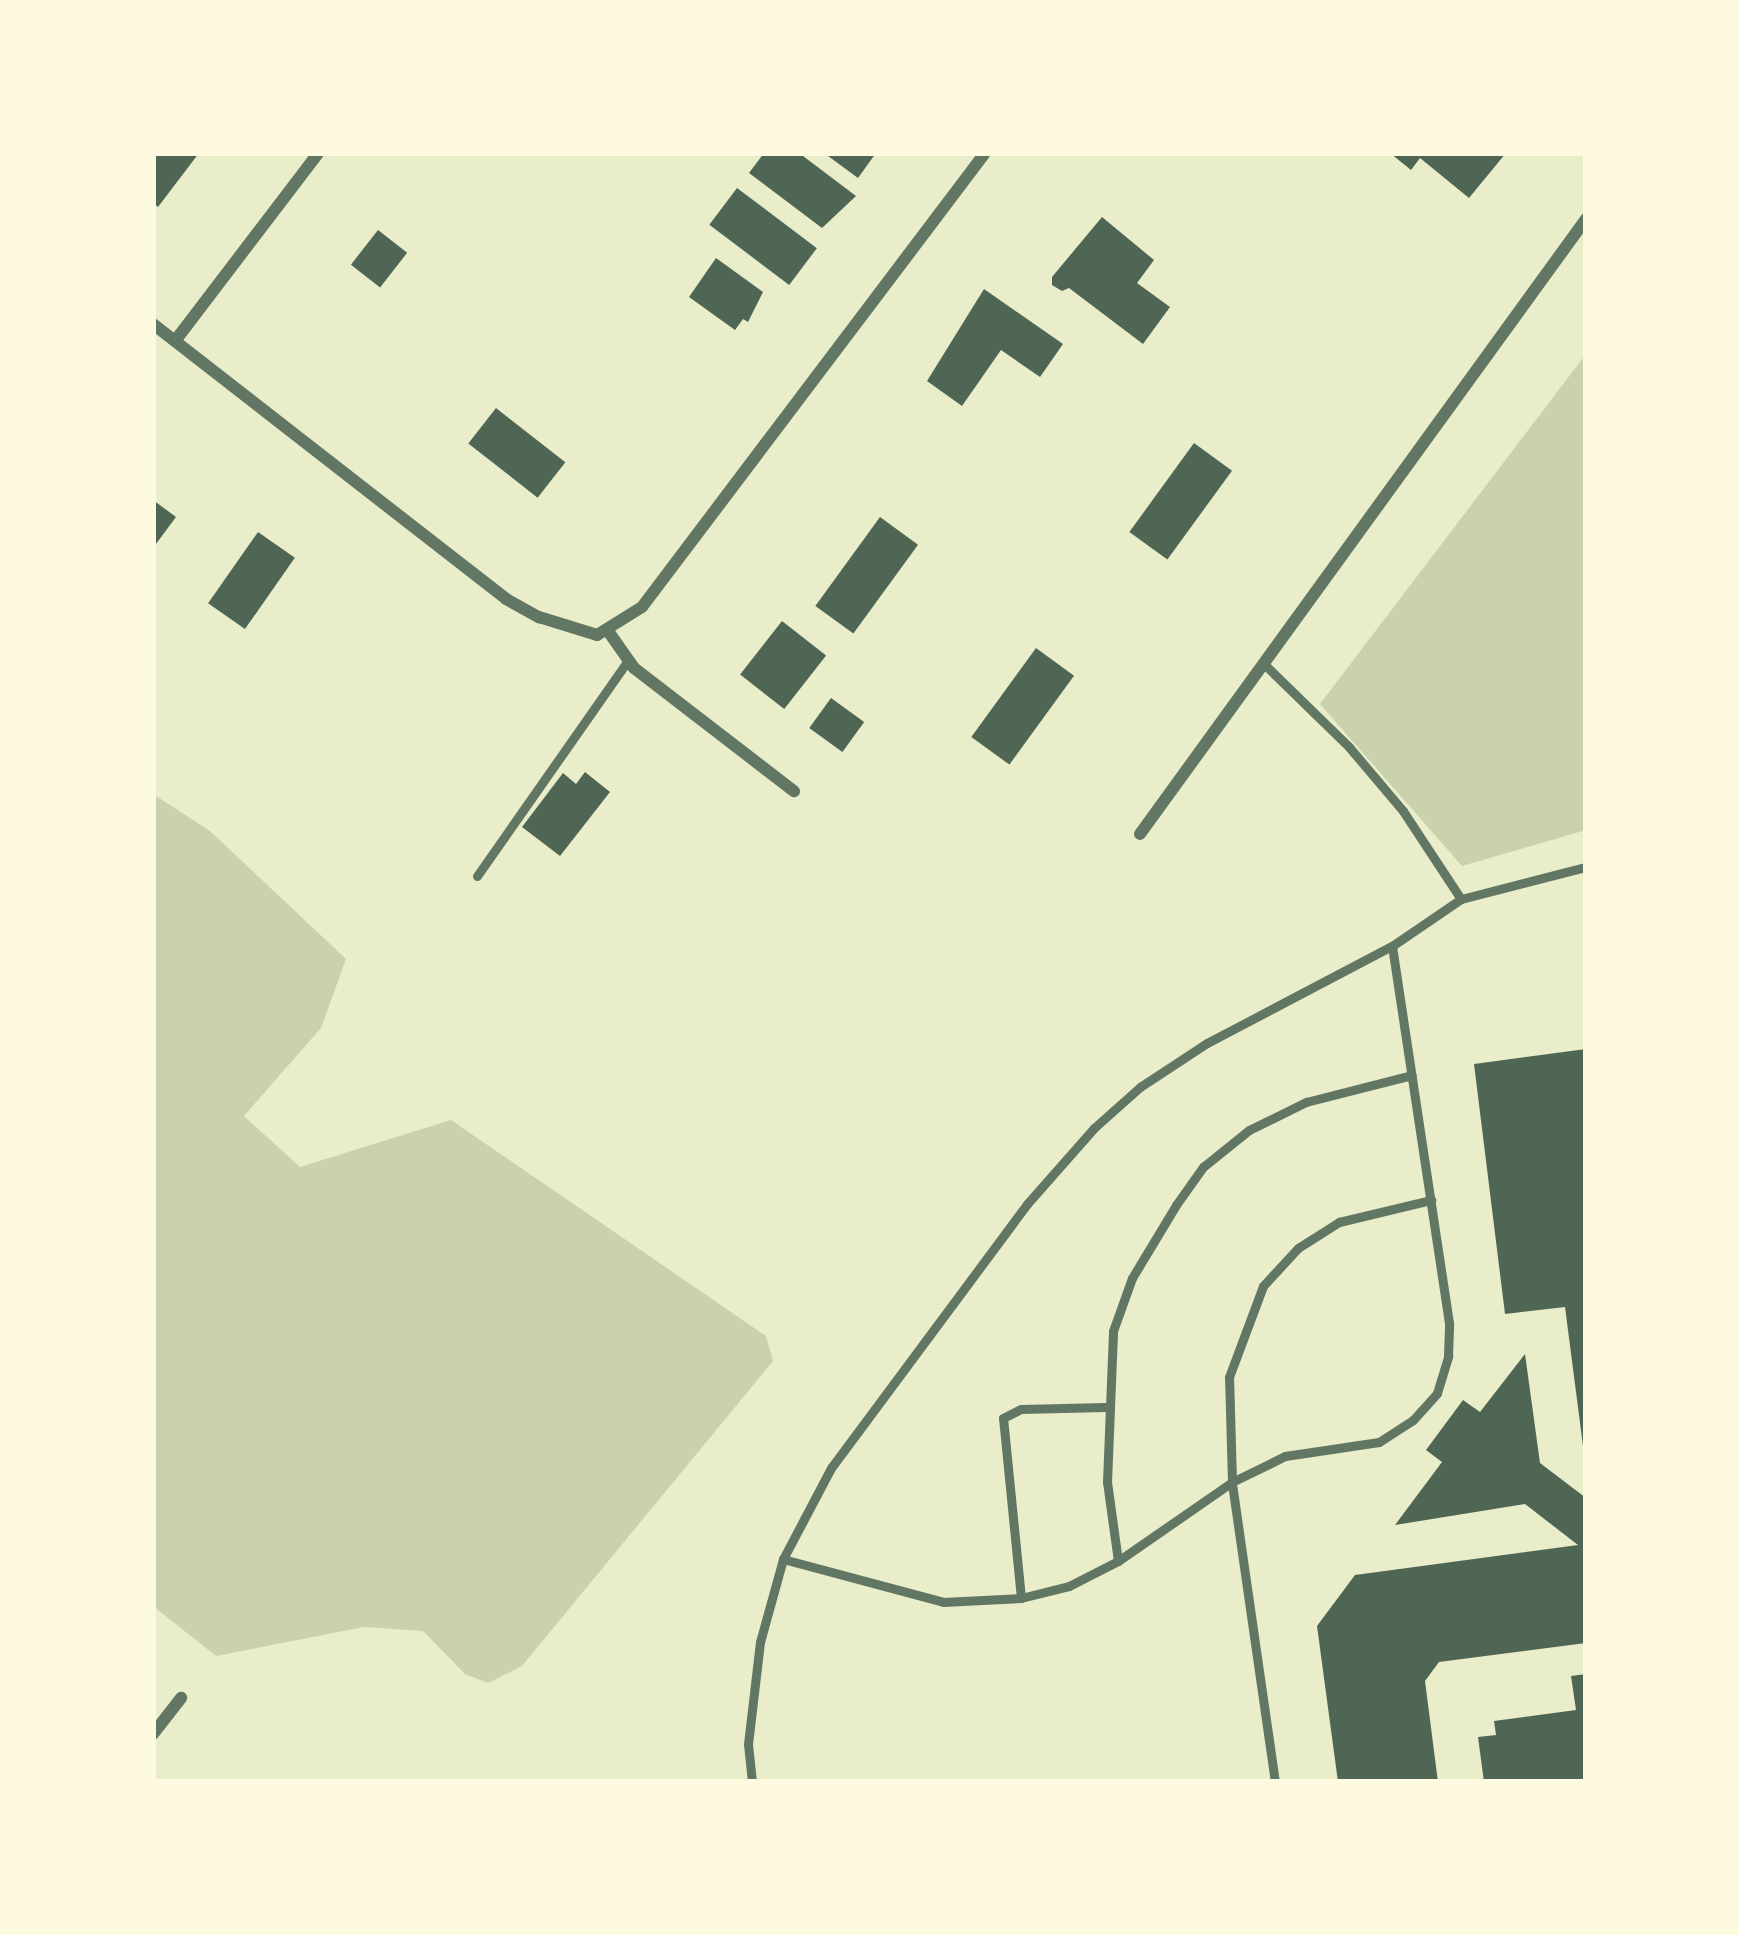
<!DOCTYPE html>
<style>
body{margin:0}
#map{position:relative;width:1739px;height:1935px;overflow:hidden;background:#e9edc9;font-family:"Alegreya Sans",sans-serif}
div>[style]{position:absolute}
.green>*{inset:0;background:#cad2ad}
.building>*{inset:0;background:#4f6655;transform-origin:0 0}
.service>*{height:9px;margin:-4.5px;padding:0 4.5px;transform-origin:4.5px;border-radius:4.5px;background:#617663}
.minor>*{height:12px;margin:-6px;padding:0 6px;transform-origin:6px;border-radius:6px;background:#617663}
span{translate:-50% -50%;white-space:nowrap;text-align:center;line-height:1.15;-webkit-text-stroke:9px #fefae0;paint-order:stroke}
.frame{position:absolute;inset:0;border:156px solid #fefae0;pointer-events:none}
</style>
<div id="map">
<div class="green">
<i style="clip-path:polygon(1586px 354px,1586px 830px,1462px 866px,1320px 704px)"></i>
<i style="clip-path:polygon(153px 794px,210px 831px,346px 959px,321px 1028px,244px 1116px,300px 1167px,451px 1120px,766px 1336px,773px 1361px,522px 1666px,488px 1683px,465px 1674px,423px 1631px,364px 1627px,216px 1656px,153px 1606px)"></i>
</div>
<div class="building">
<i style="clip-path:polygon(153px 153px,199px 153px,158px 207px,153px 203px)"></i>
<i style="clip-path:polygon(764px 153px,799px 153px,856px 196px,822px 228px,749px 173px)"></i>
<i style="clip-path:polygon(824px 153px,876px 153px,858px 178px)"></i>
<i style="clip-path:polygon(1390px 153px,1506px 153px,1469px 198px,1420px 158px,1411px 170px)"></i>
<i style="left:737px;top:188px;width:100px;height:46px;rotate:37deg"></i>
<i style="clip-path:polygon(1102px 217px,1154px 260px,1137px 283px,1170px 307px,1143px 344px,1069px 288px,1062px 291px,1052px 285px,1052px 277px)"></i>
<i style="left:378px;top:230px;width:37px;height:44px;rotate:38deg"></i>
<i style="clip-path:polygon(716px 258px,763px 292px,748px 322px,743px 319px,735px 330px,689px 297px)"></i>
<i style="clip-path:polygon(984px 289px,1063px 344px,1040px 377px,1001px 350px,962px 406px,927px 381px)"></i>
<i style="left:496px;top:408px;width:88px;height:45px;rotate:38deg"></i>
<i style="left:1194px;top:443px;width:47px;height:110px;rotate:36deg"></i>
<i style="clip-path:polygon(153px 500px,176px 517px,153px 548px)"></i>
<i style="left:880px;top:517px;width:47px;height:110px;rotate:36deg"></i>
<i style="left:258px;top:532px;width:45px;height:87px;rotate:35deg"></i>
<i style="left:782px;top:621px;width:56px;height:68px;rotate:38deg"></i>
<i style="left:1036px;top:648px;width:47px;height:110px;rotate:36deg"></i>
<i style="left:831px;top:698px;width:41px;height:37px;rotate:36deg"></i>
<i style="clip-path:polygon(585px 772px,610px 792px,560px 856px,522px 827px,563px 773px,576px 784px)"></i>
<i style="clip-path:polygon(1586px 1049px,1586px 1445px,1583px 1446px,1565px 1307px,1505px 1314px,1474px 1064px)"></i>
<i style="clip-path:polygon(1525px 1354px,1540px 1463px,1586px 1498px,1586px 1643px,1439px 1662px,1425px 1681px,1438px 1782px,1338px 1782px,1317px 1626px,1355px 1575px,1578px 1545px,1525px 1504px,1395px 1525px,1442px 1462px,1426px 1450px,1463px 1400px,1480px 1412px)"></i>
<i style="clip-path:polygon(1586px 1674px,1586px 1782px,1484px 1782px,1478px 1737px,1496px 1735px,1494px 1721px,1576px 1710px,1571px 1676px)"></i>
</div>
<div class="service">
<i style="left:1263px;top:663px;width:120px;rotate:44.3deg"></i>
<i style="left:1349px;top:747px;width:84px;rotate:49.8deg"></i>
<i style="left:1403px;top:811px;width:105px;rotate:56.6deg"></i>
<i style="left:477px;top:876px;width:264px;rotate:-55deg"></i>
<i style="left:783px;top:1559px;width:166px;rotate:15deg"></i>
<i style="left:943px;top:1602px;width:78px;rotate:-2.9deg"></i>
<i style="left:1021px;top:1598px;width:49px;rotate:-14deg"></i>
<i style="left:1069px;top:1586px;width:55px;rotate:-27deg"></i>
<i style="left:1118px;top:1561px;width:139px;rotate:-34.7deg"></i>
<i style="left:1232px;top:1482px;width:59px;rotate:-26.1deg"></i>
<i style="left:1285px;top:1456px;width:95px;rotate:-8.5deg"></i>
<i style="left:1379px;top:1442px;width:40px;rotate:-32.9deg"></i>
<i style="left:1413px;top:1420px;width:36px;rotate:-48deg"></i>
<i style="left:1437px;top:1393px;width:39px;rotate:-73deg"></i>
<i style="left:1448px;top:1356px;width:33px;rotate:-88deg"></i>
<i style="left:1449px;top:1323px;width:381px;rotate:-98.6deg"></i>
<i style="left:1118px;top:1561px;width:80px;rotate:-97.9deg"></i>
<i style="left:1107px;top:1482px;width:151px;rotate:-87.7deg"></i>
<i style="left:1113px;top:1331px;width:56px;rotate:-70.3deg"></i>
<i style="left:1132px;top:1278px;width:85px;rotate:-58.9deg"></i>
<i style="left:1176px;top:1205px;width:47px;rotate:-54.6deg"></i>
<i style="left:1203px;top:1167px;width:59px;rotate:-38.8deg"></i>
<i style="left:1249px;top:1130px;width:64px;rotate:-26.2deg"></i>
<i style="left:1306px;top:1102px;width:109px;rotate:-14.3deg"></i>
<i style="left:1021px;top:1598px;width:181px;rotate:-95.7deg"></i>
<i style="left:1003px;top:1418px;width:20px;rotate:-27deg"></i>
<i style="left:1021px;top:1409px;width:85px;rotate:-1.3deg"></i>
<i style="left:752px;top:1782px;width:38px;rotate:-96deg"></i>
<i style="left:748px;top:1744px;width:103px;rotate:-83.3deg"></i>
<i style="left:760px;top:1642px;width:86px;rotate:-74.5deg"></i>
<i style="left:783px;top:1559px;width:103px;rotate:-62.2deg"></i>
<i style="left:831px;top:1468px;width:329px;rotate:-53.4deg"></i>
<i style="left:1027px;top:1204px;width:101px;rotate:-48.6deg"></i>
<i style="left:1094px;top:1128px;width:62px;rotate:-41.7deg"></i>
<i style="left:1140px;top:1087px;width:80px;rotate:-33.3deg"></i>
<i style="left:1207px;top:1043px;width:209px;rotate:-27.7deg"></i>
<i style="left:1392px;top:946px;width:83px;rotate:-34.3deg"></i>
<i style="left:1461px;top:899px;width:129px;rotate:-14.4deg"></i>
<i style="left:1275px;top:1782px;width:303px;rotate:-98.2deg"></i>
<i style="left:1232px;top:1482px;width:105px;rotate:-91.6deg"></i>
<i style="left:1229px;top:1377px;width:97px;rotate:-69.5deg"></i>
<i style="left:1263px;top:1286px;width:52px;rotate:-47.4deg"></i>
<i style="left:1298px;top:1248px;width:49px;rotate:-32.4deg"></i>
<i style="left:1339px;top:1222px;width:95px;rotate:-13.4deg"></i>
</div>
<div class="minor">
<i style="left:153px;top:324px;width:447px;rotate:37.9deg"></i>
<i style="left:506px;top:599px;width:38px;rotate:29deg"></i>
<i style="left:539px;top:617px;width:61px;rotate:17.2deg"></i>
<i style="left:597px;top:635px;width:53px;rotate:-31.9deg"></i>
<i style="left:642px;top:607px;width:569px;rotate:-52.93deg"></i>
<i style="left:175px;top:341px;width:236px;rotate:-52.7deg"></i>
<i style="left:608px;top:631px;width:45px;rotate:54.9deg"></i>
<i style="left:634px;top:668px;width:202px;rotate:37.6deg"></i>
<i style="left:1140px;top:834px;width:760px;rotate:-54.05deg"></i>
<i style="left:153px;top:1734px;width:46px;rotate:-52.1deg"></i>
</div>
<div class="frame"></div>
</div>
